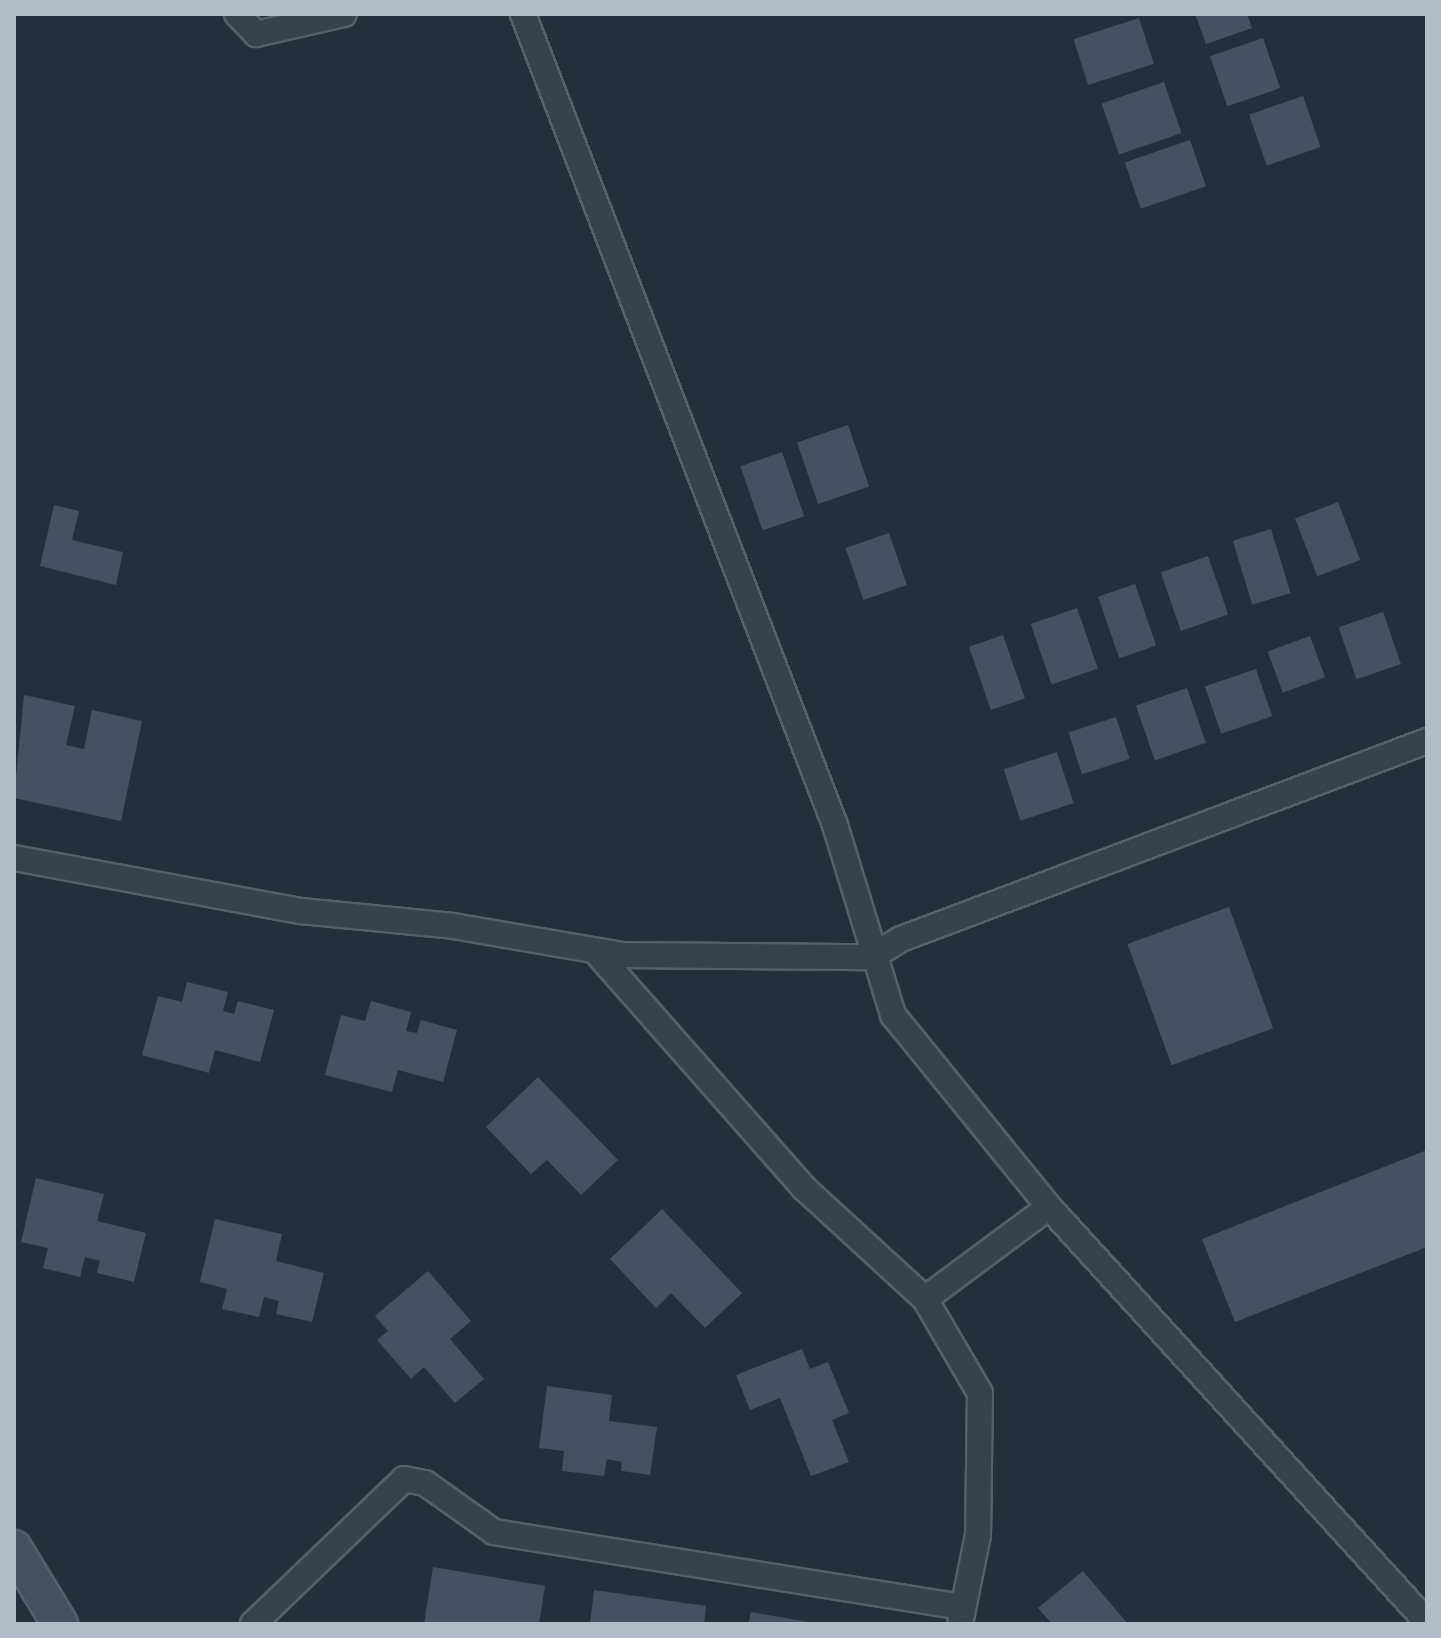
<!DOCTYPE html>
<style>
body{margin:0}
#map{position:relative;width:1441px;height:1638px;overflow:hidden;background:#242f3e;font-family:Overpass,sans-serif}
div>[style]{position:absolute}
.building>*{inset:0;background:#455162;transform-origin:0 0}
.roads{filter:drop-shadow(2px 0 #565f6c) drop-shadow(-2px 0 #565f6c) drop-shadow(0 2px #565f6c) drop-shadow(0 -2px #565f6c)}
.street>*{height:24px;margin:-12px;padding:0 12px;transform-origin:12px;border-radius:12px;background:#38414e}
.secondary>*{height:34px;margin:-17px;padding:0 17px;transform-origin:17px;border-radius:17px;background:#465061}
span{translate:-50% -50%;white-space:nowrap;text-align:center;line-height:1.15;-webkit-text-stroke:7px #1d2633;paint-order:stroke}
.frame{position:absolute;inset:0;border:16px solid #b4bcc9;pointer-events:none}
</style>
<div id="map">
<div class="building">
<i style="clip-path:polygon(1195px 14px,1247px 14px,1252px 28px,1206px 44px)"></i>
<i style="left:1139px;top:18px;width:48px;height:69px;rotate:72deg"></i>
<i style="left:1263px;top:38px;width:53px;height:56px;rotate:71deg"></i>
<i style="left:1164px;top:82px;width:54px;height:66px;rotate:71deg"></i>
<i style="left:1303px;top:96px;width:54px;height:57px;rotate:71deg"></i>
<i style="left:1190px;top:140px;width:49px;height:69px;rotate:71deg"></i>
<i style="left:848px;top:425px;width:65px;height:54px;rotate:71deg"></i>
<i style="left:782px;top:452px;width:68px;height:44px;rotate:71deg"></i>
<i style="left:1338px;top:502px;width:62px;height:46px;rotate:69deg"></i>
<i style="clip-path:polygon(54px 505px,79px 511px,72px 540px,123px 552px,116px 585px,40px 566px)"></i>
<i style="left:1271px;top:529px;width:67px;height:40px;rotate:73deg"></i>
<i style="left:889px;top:533px;width:55px;height:46px;rotate:71deg"></i>
<i style="left:1208px;top:556px;width:62px;height:50px;rotate:71deg"></i>
<i style="left:1135px;top:584px;width:65px;height:39px;rotate:71deg"></i>
<i style="left:1077px;top:608px;width:64px;height:49px;rotate:71deg"></i>
<i style="left:1383px;top:612px;width:55px;height:47px;rotate:71deg"></i>
<i style="left:1003px;top:635px;width:67px;height:36px;rotate:71deg"></i>
<i style="left:1310px;top:636px;width:44px;height:45px;rotate:70deg"></i>
<i style="left:1256px;top:669px;width:50px;height:54px;rotate:71deg"></i>
<i style="left:1187px;top:688px;width:58px;height:54px;rotate:71deg"></i>
<i style="clip-path:polygon(24px 695px,75px 706px,66px 745px,84px 749px,92px 710px,142px 721px,121px 821px,14px 798px)"></i>
<i style="left:1116px;top:717px;width:44px;height:50px;rotate:72deg"></i>
<i style="left:1057px;top:752px;width:54px;height:56px;rotate:72deg"></i>
<i style="left:1229px;top:907px;width:129px;height:108px;rotate:70deg"></i>
<i style="clip-path:polygon(187px 982px,228px 992px,223px 1011px,234px 1014px,238px 1001px,274px 1010px,260px 1062px,215px 1050px,209px 1073px,142px 1055px,158px 996px,182px 1002px)"></i>
<i style="clip-path:polygon(371px 1001px,411px 1012px,406px 1031px,417px 1033px,421px 1020px,457px 1030px,443px 1082px,398px 1070px,392px 1092px,325px 1075px,341px 1015px,365px 1021px)"></i>
<i style="clip-path:polygon(538px 1077px,618px 1160px,581px 1195px,547px 1160px,531px 1174px,486px 1127px)"></i>
<i style="clip-path:polygon(1427px 1150px,1427px 1247px,1235px 1322px,1202px 1239px)"></i>
<i style="clip-path:polygon(36px 1178px,104px 1194px,97px 1221px,146px 1233px,134px 1282px,97px 1273px,100px 1261px,85px 1257px,80px 1277px,43px 1268px,48px 1248px,21px 1242px)"></i>
<i style="clip-path:polygon(662px 1209px,742px 1293px,705px 1328px,671px 1293px,656px 1308px,610px 1259px)"></i>
<i style="clip-path:polygon(215px 1219px,282px 1234px,276px 1261px,324px 1273px,312px 1322px,276px 1314px,279px 1301px,264px 1297px,259px 1317px,222px 1309px,227px 1289px,200px 1282px)"></i>
<i style="clip-path:polygon(428px 1271px,471px 1321px,450px 1339px,484px 1379px,455px 1403px,424px 1367px,411px 1379px,377px 1340px,388px 1331px,375px 1316px)"></i>
<i style="clip-path:polygon(802px 1349px,810px 1369px,828px 1362px,849px 1413px,832px 1420px,849px 1462px,811px 1476px,780px 1398px,750px 1410px,736px 1375px)"></i>
<i style="clip-path:polygon(547px 1386px,612px 1395px,609px 1421px,657px 1427px,650px 1475px,621px 1471px,622px 1462px,607px 1459px,604px 1476px,562px 1471px,564px 1451px,539px 1448px)"></i>
<i style="clip-path:polygon(433px 1567px,545px 1586px,539px 1624px,424px 1624px)"></i>
<i style="clip-path:polygon(1083px 1571px,1128px 1624px,1052px 1624px,1038px 1608px)"></i>
<i style="clip-path:polygon(594px 1590px,706px 1606px,704px 1624px,590px 1624px)"></i>
<i style="clip-path:polygon(751px 1612px,809px 1622px,809px 1624px,748px 1624px)"></i>
</div>
<div class="roads">
<div class="street">
<i style="left:237px;top:14px;width:28px;rotate:46deg"></i>
<i style="left:256px;top:34px;width:90px;rotate:-12.8deg"></i>
<i style="left:523px;top:14px;width:869px;rotate:68.96deg"></i>
<i style="left:835px;top:825px;width:199px;rotate:73deg"></i>
<i style="left:893px;top:1015px;width:247px;rotate:50.9deg"></i>
<i style="left:1049px;top:1207px;width:561px;rotate:47.67deg"></i>
<i style="left:14px;top:858px;width:292px;rotate:10.5deg"></i>
<i style="left:301px;top:911px;width:153px;rotate:5.6deg"></i>
<i style="left:453px;top:926px;width:171px;rotate:9.7deg"></i>
<i style="left:622px;top:955px;width:250px;rotate:0.5deg"></i>
<i style="left:872px;top:957px;width:34px;rotate:-32deg"></i>
<i style="left:901px;top:939px;width:562px;rotate:-20.63deg"></i>
<i style="left:596px;top:952px;width:315px;rotate:48.6deg"></i>
<i style="left:804px;top:1188px;width:164px;rotate:42.5deg"></i>
<i style="left:925px;top:1299px;width:154px;rotate:-36.6deg"></i>
<i style="left:925px;top:1299px;width:109px;rotate:59.7deg"></i>
<i style="left:980px;top:1393px;width:142px;rotate:90.8deg"></i>
<i style="left:978px;top:1535px;width:91px;rotate:101.4deg"></i>
<i style="left:253px;top:1624px;width:209px;rotate:-43.8deg"></i>
<i style="left:404px;top:1479px;width:21px;rotate:11deg"></i>
<i style="left:425px;top:1483px;width:85px;rotate:35.4deg"></i>
<i style="left:494px;top:1532px;width:474px;rotate:9.1deg"></i>
</div>
<div class="secondary">
<i style="left:14px;top:1548px;width:89px;rotate:58.8deg"></i>
</div>
</div>
<div class="frame"></div>
</div>
